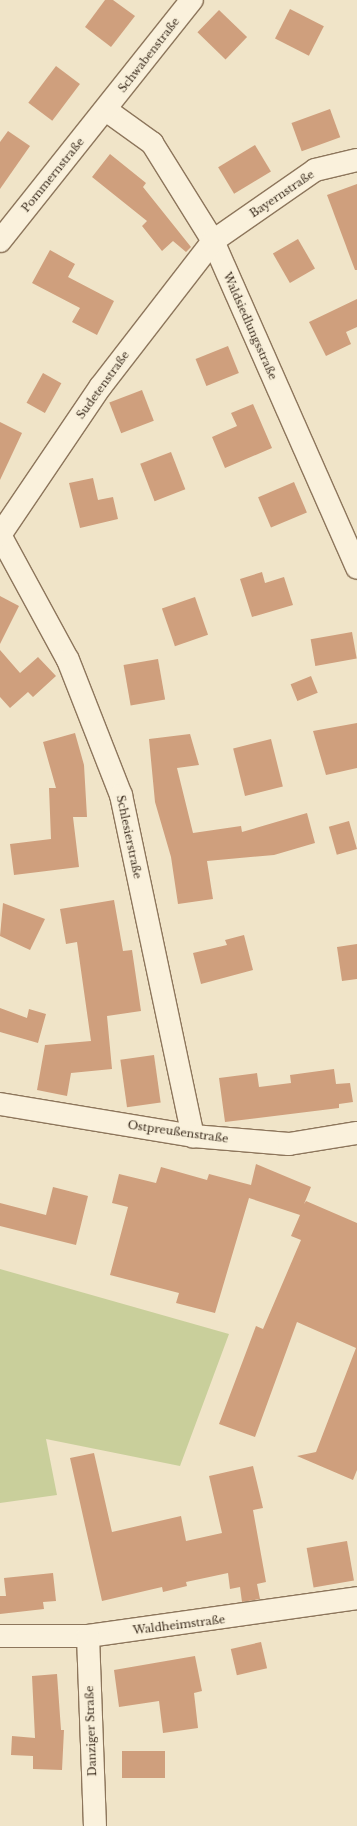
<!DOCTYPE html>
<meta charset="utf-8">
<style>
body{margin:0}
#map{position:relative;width:357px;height:1826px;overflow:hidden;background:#f0e4c8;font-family:"Libre Baskerville",serif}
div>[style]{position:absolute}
.green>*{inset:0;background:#c9cf9b}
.building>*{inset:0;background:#cf9f7d;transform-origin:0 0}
.roads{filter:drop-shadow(1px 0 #8d765c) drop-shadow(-1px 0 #8d765c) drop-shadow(0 1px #8d765c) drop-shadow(0 -1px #8d765c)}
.minor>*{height:22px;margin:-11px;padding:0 11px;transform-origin:11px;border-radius:11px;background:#faf1dc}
span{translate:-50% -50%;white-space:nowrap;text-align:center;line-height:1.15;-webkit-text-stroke:3px #f7eed8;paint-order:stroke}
.street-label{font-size:11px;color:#3d2e20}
</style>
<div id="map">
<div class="green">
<i style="clip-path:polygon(0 1269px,229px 1334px,180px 1466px,46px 1439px,57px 1495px,0 1503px)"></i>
</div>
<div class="building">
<i style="clip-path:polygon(105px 0,113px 0,135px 16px,111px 47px,85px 27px)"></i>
<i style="left:290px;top:9px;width:38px;height:33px;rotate:27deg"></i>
<i style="left:219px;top:10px;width:39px;height:31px;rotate:44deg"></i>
<i style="left:56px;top:66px;width:30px;height:46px;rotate:37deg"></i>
<i style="left:330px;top:109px;width:30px;height:41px;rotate:70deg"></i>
<i style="clip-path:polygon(8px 131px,30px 146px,0 189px,0 142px)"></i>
<i style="left:255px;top:145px;width:31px;height:43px;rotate:59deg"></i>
<i style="clip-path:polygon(110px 154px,146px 183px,143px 187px,191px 247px,186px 252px,173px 241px,162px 251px,142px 226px,147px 221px,92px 177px)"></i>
<i style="clip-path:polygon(357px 184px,357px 270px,355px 270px,327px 195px)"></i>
<i style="left:298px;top:239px;width:34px;height:29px;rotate:60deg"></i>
<i style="clip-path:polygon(50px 250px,75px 264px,68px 277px,114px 301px,97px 335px,72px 322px,80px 308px,32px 283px)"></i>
<i style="clip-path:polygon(357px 299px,357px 327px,346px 332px,351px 344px,326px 356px,309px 322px)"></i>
<i style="left:228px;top:346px;width:29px;height:35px;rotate:68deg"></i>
<i style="left:43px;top:373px;width:21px;height:34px;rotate:29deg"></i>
<i style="left:142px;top:390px;width:33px;height:35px;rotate:69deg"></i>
<i style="clip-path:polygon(253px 404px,272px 448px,225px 468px,212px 437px,237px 426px,231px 413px)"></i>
<i style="clip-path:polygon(0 422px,22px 433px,0 480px)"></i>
<i style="left:171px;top:452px;width:40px;height:33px;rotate:69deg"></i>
<i style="clip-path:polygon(93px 478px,98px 500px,113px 497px,118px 519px,80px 528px,69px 483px)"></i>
<i style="left:294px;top:482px;width:33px;height:39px;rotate:67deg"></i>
<i style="clip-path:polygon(262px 572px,265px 583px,284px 577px,293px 605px,252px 617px,240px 579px)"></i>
<i style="clip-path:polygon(0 596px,19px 606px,0 644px)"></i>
<i style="left:195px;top:597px;width:40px;height:35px;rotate:71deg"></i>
<i style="left:352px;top:632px;width:27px;height:42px;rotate:80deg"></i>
<i style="clip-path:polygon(0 650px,20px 673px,38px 657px,56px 676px,33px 697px,28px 692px,10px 708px,0 697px)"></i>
<i style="left:158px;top:659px;width:41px;height:35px;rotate:80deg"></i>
<i style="left:311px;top:676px;width:18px;height:22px;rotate:68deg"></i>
<i style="clip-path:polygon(357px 723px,357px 768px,326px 775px,313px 731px)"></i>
<i style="clip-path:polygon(75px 733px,84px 765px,87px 817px,73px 817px,79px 867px,14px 875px,10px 844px,51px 839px,49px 788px,56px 788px,43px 742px)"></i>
<i style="clip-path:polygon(190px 734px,199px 765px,177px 768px,193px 833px,241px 826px,242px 832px,307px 813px,315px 843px,274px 855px,207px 861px,213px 899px,178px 904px,171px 857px,155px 802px,149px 739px)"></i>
<i style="left:271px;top:739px;width:49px;height:39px;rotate:76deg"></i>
<i style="left:349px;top:821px;width:29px;height:21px;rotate:74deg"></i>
<i style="clip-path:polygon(114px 900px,123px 951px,132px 950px,141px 1011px,107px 1016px,112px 1069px,71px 1073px,67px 1096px,37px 1090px,45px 1045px,91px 1041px,77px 942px,66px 944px,60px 909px)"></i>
<i style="clip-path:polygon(3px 903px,45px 919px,30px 950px,0 936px)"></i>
<i style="clip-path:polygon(244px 935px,253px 970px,201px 984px,193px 953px,227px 945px,225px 940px)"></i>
<i style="clip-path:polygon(357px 944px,357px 979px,342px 981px,337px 947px)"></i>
<i style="clip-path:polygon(0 1008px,27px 1018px,29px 1009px,46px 1014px,38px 1043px,0 1032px)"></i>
<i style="left:154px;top:1055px;width:48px;height:34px;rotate:82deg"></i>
<i style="clip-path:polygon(334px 1069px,336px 1084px,350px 1083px,353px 1102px,339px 1104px,339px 1108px,225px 1122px,219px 1078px,257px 1073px,259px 1087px,291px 1083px,290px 1075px)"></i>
<i style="clip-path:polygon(256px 1164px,311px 1187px,304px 1204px,306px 1201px,357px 1223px,357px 1470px,353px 1480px,297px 1456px,316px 1452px,356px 1348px,297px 1322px,255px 1437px,219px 1424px,256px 1326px,263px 1329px,301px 1240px,291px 1236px,300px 1215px,249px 1198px,215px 1313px,176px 1303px,179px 1293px,110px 1275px,128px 1207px,112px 1203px,119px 1174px,156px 1183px,161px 1167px,207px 1180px,209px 1174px,251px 1185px)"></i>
<i style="clip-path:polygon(53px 1187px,88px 1196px,76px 1245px,0 1226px,0 1203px,46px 1215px)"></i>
<i style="clip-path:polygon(94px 1453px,112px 1532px,181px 1516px,186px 1541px,222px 1533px,209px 1476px,253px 1466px,263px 1508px,253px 1510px,266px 1582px,257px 1584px,260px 1599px,242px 1602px,240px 1587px,230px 1589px,228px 1573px,186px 1582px,187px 1586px,163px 1592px,162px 1587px,102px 1601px,70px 1458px)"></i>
<i style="left:347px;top:1541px;width:40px;height:41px;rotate:80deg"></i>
<i style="clip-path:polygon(53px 1573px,56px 1601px,43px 1602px,44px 1609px,0 1614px,0 1596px,6px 1596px,4px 1578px)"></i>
<i style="left:261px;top:1642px;width:27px;height:31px;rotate:77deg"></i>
<i style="clip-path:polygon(195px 1656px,202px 1691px,194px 1693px,198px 1728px,163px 1733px,159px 1701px,119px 1707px,114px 1670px)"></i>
<i style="clip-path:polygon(57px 1674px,61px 1730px,64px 1730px,62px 1770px,33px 1769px,33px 1756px,11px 1755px,12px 1736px,35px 1738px,32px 1676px)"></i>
<i style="left:122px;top:1751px;width:43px;height:27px"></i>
</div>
<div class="roads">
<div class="minor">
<i style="left:106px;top:110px;width:57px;rotate:35.7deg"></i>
<i style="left:152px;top:143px;width:115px;rotate:58.1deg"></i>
<i style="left:213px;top:241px;width:357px;rotate:66.2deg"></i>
<i style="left:0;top:241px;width:308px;rotate:-51.5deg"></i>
<i style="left:0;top:535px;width:142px;rotate:61.5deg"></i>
<i style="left:68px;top:660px;width:145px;rotate:68.6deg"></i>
<i style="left:121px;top:795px;width:349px;rotate:78.1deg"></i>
<i style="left:0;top:535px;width:180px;rotate:-55.9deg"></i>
<i style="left:101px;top:386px;width:183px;rotate:-52.3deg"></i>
<i style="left:213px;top:241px;width:124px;rotate:-34.8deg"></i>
<i style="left:315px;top:170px;width:43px;rotate:-13.4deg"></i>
<i style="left:0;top:1104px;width:196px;rotate:9.4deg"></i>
<i style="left:193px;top:1136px;width:96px;rotate:4.8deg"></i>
<i style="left:289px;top:1144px;width:69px;rotate:-9.2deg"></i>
<i style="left:0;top:1636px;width:88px"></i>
<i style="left:88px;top:1636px;width:272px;rotate:-8deg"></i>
<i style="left:88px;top:1636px;width:190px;rotate:87.9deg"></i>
</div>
</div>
<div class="street-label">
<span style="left:149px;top:55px;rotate:-52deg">Schwabenstraße</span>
<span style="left:53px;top:175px;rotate:-51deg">Pommernstraße</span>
<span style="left:282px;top:194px;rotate:-34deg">Bayernstraße</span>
<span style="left:250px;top:326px;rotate:66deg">Waldsiedlungsstraße</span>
<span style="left:103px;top:385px;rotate:-54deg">Sudetenstraße</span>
<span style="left:129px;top:837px;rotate:78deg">Schlesierstraße</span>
<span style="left:178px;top:1132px;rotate:8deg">Ostpreußenstraße</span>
<span style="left:179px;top:1625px;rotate:-7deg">Waldheimstraße</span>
<span style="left:91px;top:1731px;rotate:-92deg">Danziger Straße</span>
</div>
</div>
